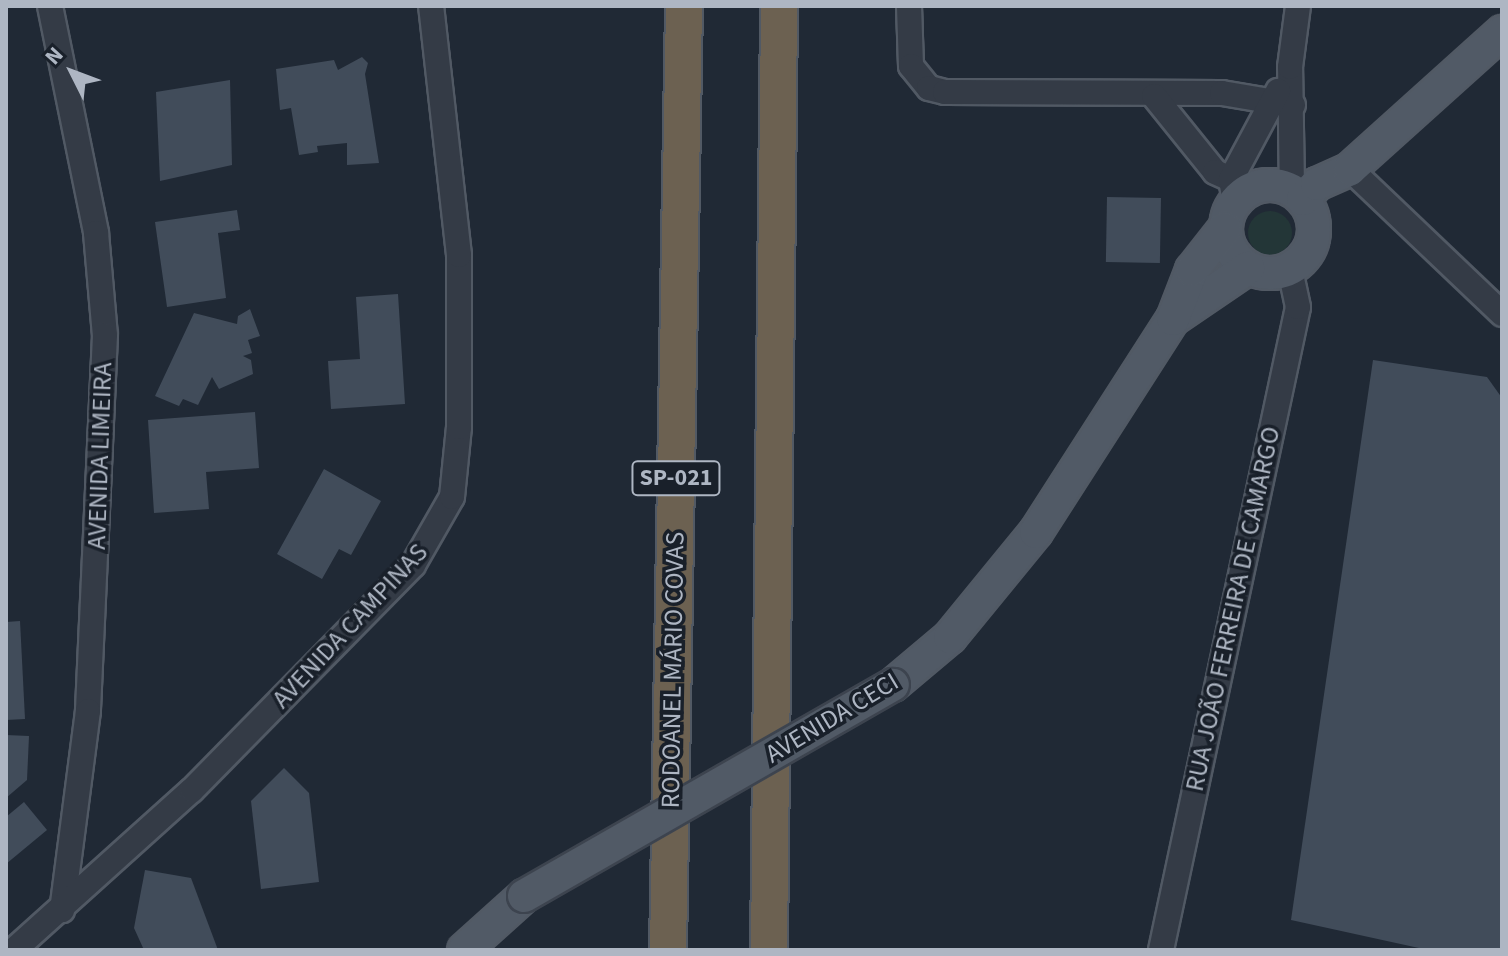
<!DOCTYPE html>
<meta charset="utf-8">
<style>
body{margin:0}
#map{position:relative;width:1508px;height:956px;overflow:hidden;background:#202935;font-family:"Source Sans 3",sans-serif}
div>[style]{position:absolute}
.green>*{inset:0;background:#233637}
.round{border-radius:50%}
.building>*{inset:0;background:#414c5a;transform-origin:0 0}
.roads{filter:drop-shadow(2px 0 #515964) drop-shadow(-2px 0 #515964) drop-shadow(0 2px #515964) drop-shadow(0 -2px #515964)}
.minor>*{height:24px;margin:-12px;padding:0 12px;transform-origin:12px;border-radius:12px;background:#343b46}
.major>*{height:32px;margin:-16px;padding:0 16px;transform-origin:16px;border-radius:16px;background:#515a66}
.major>.ring{margin:-16px;padding:0;box-sizing:content-box;background:none;border:32px solid #515a66;border-radius:50%}
.highway>*{height:36px;margin:-18px;padding:0 18px;transform-origin:18px;border-radius:18px;background:#6c6151}
.bridges{filter:drop-shadow(2px 0 #3d444f) drop-shadow(-2px 0 #3d444f) drop-shadow(0 2px #3d444f) drop-shadow(0 -2px #3d444f)}
.major-bridge>*{height:32px;margin:-16px;padding:0 16px;transform-origin:16px;border-radius:16px;background:#515a66}
span{translate:-50% -50%;white-space:nowrap;text-align:center;line-height:1.15;-webkit-text-stroke:7px #19202a;paint-order:stroke}
.shield-label span{padding:2px 6px;background:#19202a;border:2px solid;border-radius:6px;-webkit-text-stroke-width:0}
.shield-label{font-size:24px;color:#aeb6c3;font-weight:700}
.street-label{font-size:26px;color:#aeb6c3}
.frame{position:absolute;inset:0;border:8px solid #aeb6c3;pointer-events:none}
.north{position:absolute;left:32px;top:32px;width:80px;height:80px;-webkit-text-stroke:6px #19202a;paint-order:stroke;rotate:312deg;font-size:22px;font-weight:700;line-height:32px;text-align:center;color:#aeb6c3}
.north::after{content:'';display:block;margin:auto;width:28px;height:36px;background:#aeb6c3;clip-path:polygon(50% 0,100% 100%,50% 72%,0 100%)}
</style>
<div id="map">
<div class="green">
<i class="round" style="left:1248px;top:211px;width:44px;height:44px"></i>
</div>
<div class="building">
<i style="clip-path:polygon(362px 57px,368px 63px,365px 74px,379px 163px,347px 165px,347px 143px,317px 146px,318px 152px,299px 155px,291px 108px,280px 110px,276px 69px,334px 60px,338px 70px)"></i>
<i style="clip-path:polygon(230px 80px,232px 165px,160px 181px,156px 92px)"></i>
<i style="left:1107px;top:197px;width:54px;height:65px;rotate:1deg"></i>
<i style="clip-path:polygon(237px 210px,240px 230px,218px 233px,226px 298px,167px 307px,155px 222px)"></i>
<i style="clip-path:polygon(398px 294px,405px 404px,331px 409px,328px 361px,360px 359px,356px 297px)"></i>
<i style="clip-path:polygon(250px 309px,260px 336px,248px 340px,252px 353px,243px 356px,251px 360px,253px 374px,219px 389px,212px 377px,198px 405px,183px 399px,179px 406px,155px 396px,194px 313px,237px 324px,238px 316px)"></i>
<i style="clip-path:polygon(1373px 360px,1487px 377px,1502px 398px,1502px 950px,1428px 950px,1291px 920px)"></i>
<i style="clip-path:polygon(255px 412px,259px 468px,206px 472px,209px 509px,154px 513px,148px 420px)"></i>
<i style="clip-path:polygon(324px 469px,381px 501px,351px 555px,339px 549px,322px 579px,277px 554px)"></i>
<i style="clip-path:polygon(20px 621px,25px 719px,6px 720px,6px 622px)"></i>
<i style="clip-path:polygon(6px 735px,29px 736px,27px 780px,6px 798px)"></i>
<i style="clip-path:polygon(284px 768px,309px 793px,319px 882px,261px 889px,251px 801px)"></i>
<i style="clip-path:polygon(24px 802px,47px 830px,6px 864px,6px 817px)"></i>
<i style="clip-path:polygon(145px 870px,191px 878px,218px 950px,144px 950px,134px 928px)"></i>
</div>
<div class="roads">
<div class="minor">
<i style="left:50px;top:6px;width:232px;rotate:78.5deg"></i>
<i style="left:96px;top:233px;width:102px;rotate:85deg"></i>
<i style="left:105px;top:335px;width:376px;rotate:92.6deg"></i>
<i style="left:88px;top:711px;width:201px;rotate:97.4deg"></i>
<i style="left:909px;top:6px;width:60px;rotate:88.1deg"></i>
<i style="left:911px;top:66px;width:28px;rotate:51deg"></i>
<i style="left:929px;top:88px;width:16px;rotate:14deg"></i>
<i style="left:945px;top:92px;width:277px;rotate:0.2deg"></i>
<i style="left:1222px;top:93px;width:72px;rotate:9.6deg"></i>
<i style="left:1154px;top:96px;width:97px;rotate:51.2deg"></i>
<i style="left:1215px;top:172px;width:17px;rotate:24deg"></i>
<i style="left:1350px;top:169px;width:210px;rotate:43.6deg"></i>
<i style="left:1292px;top:190px;width:123px;rotate:-90.9deg"></i>
<i style="left:1290px;top:67px;width:62px;rotate:-82.5deg"></i>
<i style="left:1235px;top:202px;width:23px;rotate:-100deg"></i>
<i style="left:1231px;top:179px;width:100px;rotate:-61.9deg"></i>
<i style="left:14px;top:950px;width:239px;rotate:-42deg"></i>
<i style="left:192px;top:790px;width:315px;rotate:-45.5deg"></i>
<i style="left:413px;top:565px;width:78px;rotate:-60.2deg"></i>
<i style="left:452px;top:497px;width:70px;rotate:-84.3deg"></i>
<i style="left:459px;top:427px;width:172px;rotate:-90deg"></i>
<i style="left:459px;top:255px;width:251px;rotate:-96.4deg"></i>
<i style="left:1161px;top:950px;width:657px;rotate:-77.97deg"></i>
<i style="left:1298px;top:307px;width:40px;rotate:-102deg"></i>
</div>
<div class="major">
<i class="ring" style="left:1226px;top:185px;width:56px;height:56px"></i>
<i style="left:1303px;top:199px;width:21px;rotate:-47deg"></i>
<i style="left:1317px;top:184px;width:36px;rotate:-24deg"></i>
<i style="left:1350px;top:169px;width:205px;rotate:-42deg"></i>
<i style="left:1173px;top:319px;width:91px;rotate:-34.2deg"></i>
<i style="left:893px;top:685px;width:75px;rotate:-40.1deg"></i>
<i style="left:950px;top:637px;width:136px;rotate:-50.7deg"></i>
<i style="left:1036px;top:532px;width:253px;rotate:-57.3deg"></i>
<i style="left:1173px;top:319px;width:53px;rotate:-68.8deg"></i>
<i style="left:1192px;top:270px;width:53px;rotate:-51.8deg"></i>
<i style="left:464px;top:950px;width:81px;rotate:-42deg"></i>
</div>
<div class="highway">
<i style="left:668px;top:950px;width:944px;rotate:-89.03deg"></i>
<i style="left:769px;top:950px;width:944px;rotate:-89.39deg"></i>
</div>
</div>
<div class="bridges">
<div class="major-bridge">
<i style="left:524px;top:896px;width:425px;rotate:-29.8deg"></i>
</div>
</div>
<div class="shield-label">
<span style="left:676px;top:478px">SP-021</span>
</div>
<div class="street-label">
<span style="left:100px;top:456px;rotate:-88deg">AVENIDA LIMEIRA</span>
<span style="left:1233px;top:609px;rotate:-78deg">RUA JOÃO FERREIRA DE CAMARGO</span>
<span style="left:350px;top:626px;rotate:-47deg">AVENIDA CAMPINAS</span>
<span style="left:673px;top:670px;rotate:-89deg">RODOANEL MÁRIO COVAS</span>
<span style="left:832px;top:718px;rotate:-31deg">AVENIDA CECI</span>
</div>
<div class="frame"></div>
<div class="north">N</div>
</div>
